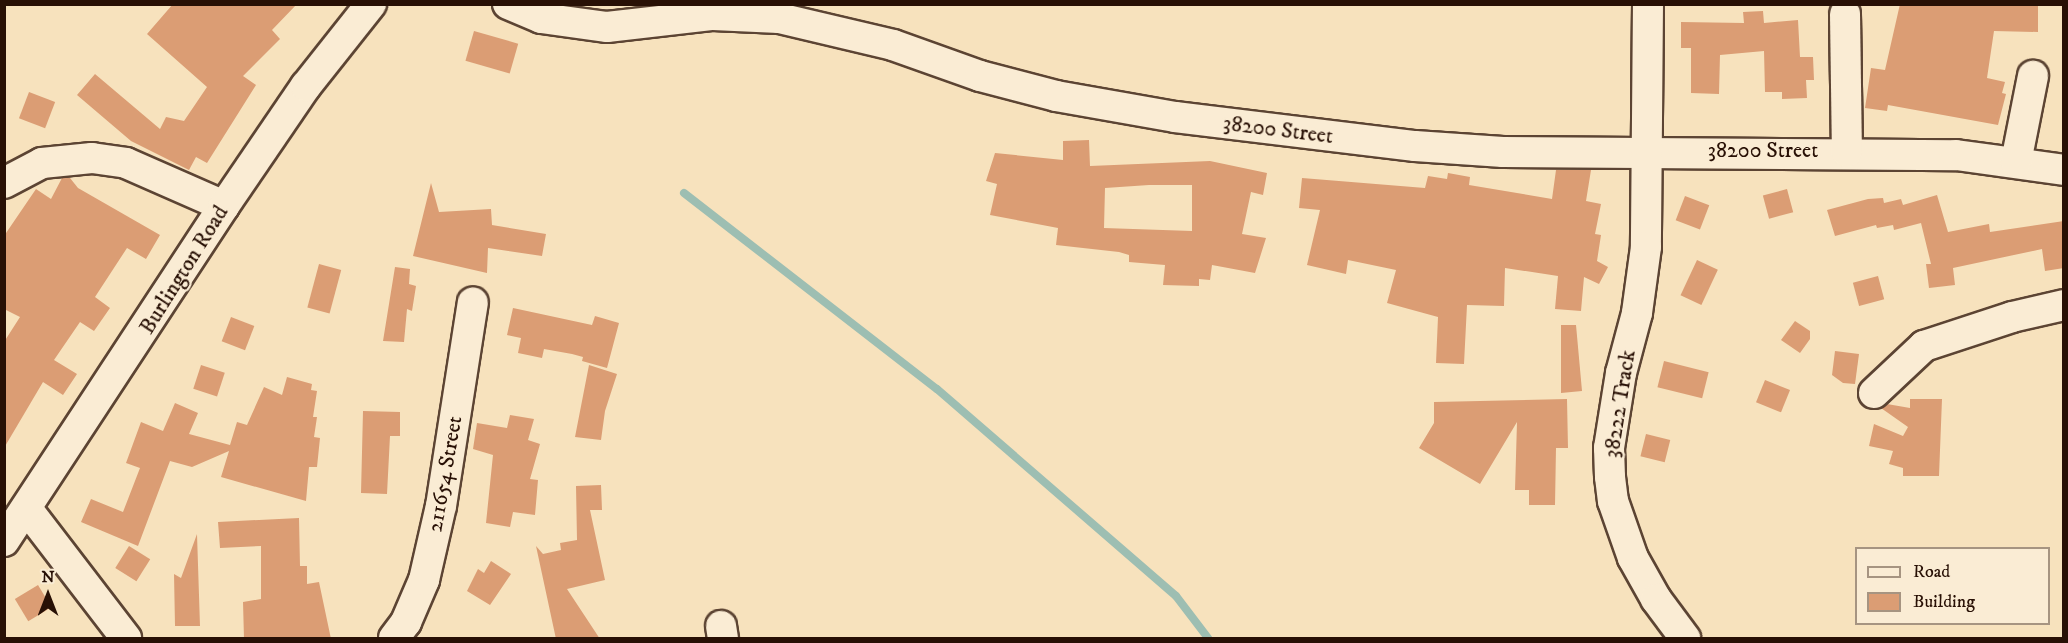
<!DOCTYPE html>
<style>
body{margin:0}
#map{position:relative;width:2068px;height:643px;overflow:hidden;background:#f7e2bd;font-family:"IM FELL DW Pica",serif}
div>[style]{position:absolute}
.stream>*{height:8px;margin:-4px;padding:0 4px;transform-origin:4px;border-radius:4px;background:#9dbeb2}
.building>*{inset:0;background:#db9d74;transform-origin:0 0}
.roads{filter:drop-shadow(2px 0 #5c4433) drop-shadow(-2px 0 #5c4433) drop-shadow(0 2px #5c4433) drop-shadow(0 -2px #5c4433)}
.minor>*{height:30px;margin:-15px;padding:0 15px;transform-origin:15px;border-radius:15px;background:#faecd4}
span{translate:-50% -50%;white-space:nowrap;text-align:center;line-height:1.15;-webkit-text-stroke:4.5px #faecd4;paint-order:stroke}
.street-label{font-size:22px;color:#281005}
.frame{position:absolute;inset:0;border:6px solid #281005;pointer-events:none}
.legend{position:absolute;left:1855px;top:547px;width:195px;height:78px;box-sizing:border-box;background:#faecd4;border:2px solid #a69481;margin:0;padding:8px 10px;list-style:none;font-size:18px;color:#281005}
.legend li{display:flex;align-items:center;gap:12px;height:30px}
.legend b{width:30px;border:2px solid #a69481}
.north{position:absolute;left:18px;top:565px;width:60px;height:60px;-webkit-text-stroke:4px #faecd4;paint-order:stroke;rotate:0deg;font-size:16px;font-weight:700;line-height:24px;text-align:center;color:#281005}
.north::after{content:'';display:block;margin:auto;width:21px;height:27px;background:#281005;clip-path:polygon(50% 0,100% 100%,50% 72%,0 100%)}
</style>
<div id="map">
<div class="stream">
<i style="left:684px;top:193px;width:320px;rotate:37.8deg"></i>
<i style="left:937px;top:389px;width:316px;rotate:40.9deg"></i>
<i style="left:1176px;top:596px;width:53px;rotate:52.7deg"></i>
</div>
<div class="building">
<i style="clip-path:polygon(173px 4px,297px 4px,272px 30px,280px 39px,243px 76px,256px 85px,207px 163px,196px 157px,189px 170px,131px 141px,77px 95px,95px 74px,160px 129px,166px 117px,184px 121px,207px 87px,147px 34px)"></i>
<i style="clip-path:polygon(1900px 4px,2038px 4px,2038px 32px,1994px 31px,1987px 78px,2005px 82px,2002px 93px,2006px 94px,1998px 125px,1888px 105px,1887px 111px,1865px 108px,1871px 68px,1885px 70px)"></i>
<i style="clip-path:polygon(1763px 11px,1764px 23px,1798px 20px,1800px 57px,1813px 57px,1814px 80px,1806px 80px,1807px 98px,1782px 99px,1782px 92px,1765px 92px,1764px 51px,1720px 55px,1719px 94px,1691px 93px,1691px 48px,1681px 48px,1681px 22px,1744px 23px,1743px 12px)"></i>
<i style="left:474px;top:31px;width:46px;height:31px;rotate:16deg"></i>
<i style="left:29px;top:92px;width:28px;height:28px;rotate:21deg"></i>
<i style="clip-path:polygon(evenodd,1089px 140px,1090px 166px,1210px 161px,1267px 173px,1263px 195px,1251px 192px,1242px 234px,1266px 238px,1255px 273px,1212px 265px,1210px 280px,1199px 279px,1199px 286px,1163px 285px,1165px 265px,1129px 262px,1129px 255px,1119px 252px,1056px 245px,1058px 228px,990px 215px,997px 184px,986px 181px,995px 153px,1063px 160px,1063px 141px,1089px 140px,1149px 185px,1192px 185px,1192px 231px,1104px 228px,1105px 188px,1149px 185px)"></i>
<i style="clip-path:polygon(1556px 170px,1591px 170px,1586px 201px,1601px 204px,1595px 234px,1601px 235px,1597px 261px,1608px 267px,1599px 284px,1584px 277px,1581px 311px,1555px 309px,1558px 276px,1505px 268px,1504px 306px,1467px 305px,1464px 364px,1436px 363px,1438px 317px,1387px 303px,1396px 270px,1348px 260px,1346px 274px,1307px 265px,1320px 210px,1299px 208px,1302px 178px,1425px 188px,1428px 176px,1447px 179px,1448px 173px,1470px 177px,1469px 185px,1552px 199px)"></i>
<i style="clip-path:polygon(62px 178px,70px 178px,78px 188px,160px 235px,146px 259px,127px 248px,95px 297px,110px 308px,94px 331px,80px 322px,54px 360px,77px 374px,63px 395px,43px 382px,4px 448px,4px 342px,20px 317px,4px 309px,4px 236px,36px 189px,51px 199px)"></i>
<i style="clip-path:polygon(431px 183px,439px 212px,491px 209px,492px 225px,546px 234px,542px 256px,488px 248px,487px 273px,413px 256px)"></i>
<i style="left:1787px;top:189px;width:24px;height:25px;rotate:75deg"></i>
<i style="clip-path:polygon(1937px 195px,1948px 232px,1989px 224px,1990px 232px,2064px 221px,2064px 268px,2045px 271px,2042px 249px,1953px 268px,1955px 285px,1929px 288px,1926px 264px,1931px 264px,1921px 223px,1894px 230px,1893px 225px,1877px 228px,1876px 225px,1835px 236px,1827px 210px,1868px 199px,1883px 198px,1884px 203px,1901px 199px,1903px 205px)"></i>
<i style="left:1685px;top:196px;width:26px;height:26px;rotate:21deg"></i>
<i style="left:1697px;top:260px;width:23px;height:39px;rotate:25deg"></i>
<i style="left:319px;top:264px;width:23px;height:45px;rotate:15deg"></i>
<i style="clip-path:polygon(395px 267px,410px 269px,409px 284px,416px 286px,412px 311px,407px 309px,404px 342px,383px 341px)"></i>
<i style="left:1878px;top:276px;width:24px;height:26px;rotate:75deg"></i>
<i style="clip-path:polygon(513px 308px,592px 325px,595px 316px,619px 323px,607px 368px,582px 361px,583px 357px,572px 354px,544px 349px,542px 358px,518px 353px,521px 338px,507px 335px)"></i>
<i style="left:231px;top:317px;width:25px;height:26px;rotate:21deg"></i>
<i style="clip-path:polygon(1795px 321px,1810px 331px,1810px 339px,1800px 353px,1781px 340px)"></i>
<i style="clip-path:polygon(1561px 325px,1576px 325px,1582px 391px,1561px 393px)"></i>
<i style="clip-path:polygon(1835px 351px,1859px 354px,1855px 384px,1843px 383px,1832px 375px)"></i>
<i style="left:1664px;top:361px;width:46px;height:27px;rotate:14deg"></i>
<i style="left:201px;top:365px;width:25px;height:25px;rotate:18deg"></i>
<i style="clip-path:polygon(589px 365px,617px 374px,605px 411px,601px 440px,575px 437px)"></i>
<i style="clip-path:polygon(287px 377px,312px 384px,311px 390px,317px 391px,313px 417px,317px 417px,314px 437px,320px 438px,317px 467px,309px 467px,306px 501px,221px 477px,229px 451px,192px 467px,170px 461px,138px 546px,81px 522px,91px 499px,123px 512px,140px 468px,126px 463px,141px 422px,163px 431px,175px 403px,198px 413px,189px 434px,230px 445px,237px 422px,247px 425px,264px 387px,282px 395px)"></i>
<i style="left:1765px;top:380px;width:27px;height:24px;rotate:22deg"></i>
<i style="clip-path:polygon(1567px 399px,1568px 448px,1556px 448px,1555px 505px,1529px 505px,1529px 490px,1515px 490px,1517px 422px,1480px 484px,1419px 448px,1434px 423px,1434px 402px)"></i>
<i style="clip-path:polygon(1910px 399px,1942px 399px,1939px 476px,1903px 476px,1903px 468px,1889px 464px,1893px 451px,1869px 446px,1874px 424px,1903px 436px,1908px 427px,1881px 408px,1887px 404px,1910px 408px)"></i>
<i style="clip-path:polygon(363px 411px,400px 412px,400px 436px,390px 436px,387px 494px,361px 493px)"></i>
<i style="clip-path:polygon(510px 415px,534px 419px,528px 440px,540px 444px,530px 479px,538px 480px,535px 515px,513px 512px,510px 527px,486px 523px,493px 455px,473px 449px,477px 423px,507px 428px)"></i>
<i style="left:1646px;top:434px;width:25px;height:23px;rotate:14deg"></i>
<i style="clip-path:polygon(601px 485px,602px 510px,590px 510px,605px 580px,567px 589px,600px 639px,556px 639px,536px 546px,543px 554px,561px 550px,560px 543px,577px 540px,576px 486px)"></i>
<i style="clip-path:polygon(299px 518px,300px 566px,307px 566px,307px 584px,319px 582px,331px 639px,244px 639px,243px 602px,261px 599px,261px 546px,220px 548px,218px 522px)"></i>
<i style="clip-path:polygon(197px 534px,200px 626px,175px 626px,174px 574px,181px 578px)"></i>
<i style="left:129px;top:546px;width:25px;height:26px;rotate:32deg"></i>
<i style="clip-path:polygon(491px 561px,511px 574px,490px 605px,467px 591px,478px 569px,484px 573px)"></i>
<i style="left:38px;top:585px;width:26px;height:27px;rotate:59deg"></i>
</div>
<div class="roads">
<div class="minor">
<i style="left:508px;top:4px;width:36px;rotate:23deg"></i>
<i style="left:541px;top:18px;width:67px;rotate:7.8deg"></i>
<i style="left:607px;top:27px;width:107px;rotate:-6.5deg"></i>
<i style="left:713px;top:15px;width:66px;rotate:2.6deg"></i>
<i style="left:779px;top:18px;width:117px;rotate:13.3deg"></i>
<i style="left:893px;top:45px;width:92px;rotate:19.6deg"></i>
<i style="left:980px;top:76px;width:79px;rotate:14.7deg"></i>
<i style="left:1056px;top:96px;width:121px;rotate:10deg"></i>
<i style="left:1175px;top:117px;width:242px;rotate:6.9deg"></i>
<i style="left:1415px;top:146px;width:88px;rotate:3.9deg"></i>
<i style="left:1503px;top:152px;width:453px;rotate:0.4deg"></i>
<i style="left:1956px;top:155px;width:109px;rotate:7.9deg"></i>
<i style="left:1648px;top:4px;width:243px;rotate:90.5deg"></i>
<i style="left:1646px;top:247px;width:67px;rotate:97.8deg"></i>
<i style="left:1637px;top:313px;width:62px;rotate:104.9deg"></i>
<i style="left:1621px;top:373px;width:76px;rotate:99.1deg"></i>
<i style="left:1609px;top:448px;width:29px;rotate:88deg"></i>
<i style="left:1610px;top:477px;width:24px;rotate:83deg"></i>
<i style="left:1613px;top:501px;width:60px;rotate:70.7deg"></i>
<i style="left:1633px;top:558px;width:47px;rotate:60.7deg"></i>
<i style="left:1656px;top:599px;width:49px;rotate:53.4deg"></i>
<i style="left:1845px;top:14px;width:138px;rotate:89.2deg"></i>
<i style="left:2016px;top:162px;width:88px;rotate:-78.8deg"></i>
<i style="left:4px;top:183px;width:43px;rotate:-27.8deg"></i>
<i style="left:42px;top:163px;width:50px;rotate:-5.7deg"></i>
<i style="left:92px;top:158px;width:34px;rotate:8deg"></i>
<i style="left:126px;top:163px;width:107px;rotate:23.7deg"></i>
<i style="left:1874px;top:393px;width:69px;rotate:-43.2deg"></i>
<i style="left:1924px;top:346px;width:93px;rotate:-18.2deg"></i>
<i style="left:2012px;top:317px;width:53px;rotate:-13deg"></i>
<i style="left:27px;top:509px;width:163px;rotate:52.5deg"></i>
<i style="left:4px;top:541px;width:401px;rotate:-56.7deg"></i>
<i style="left:224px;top:206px;width:145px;rotate:-55.7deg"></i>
<i style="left:306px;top:86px;width:105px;rotate:-51.6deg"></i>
<i style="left:721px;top:626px;width:12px;rotate:81deg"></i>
<i style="left:394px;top:638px;width:20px;rotate:-53deg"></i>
<i style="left:406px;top:622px;width:46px;rotate:-66.8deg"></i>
<i style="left:424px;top:580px;width:76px;rotate:-77.1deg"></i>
<i style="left:441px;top:506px;width:206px;rotate:-81.1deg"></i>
</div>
</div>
<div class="street-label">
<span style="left:1278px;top:130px;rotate:7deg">38200 Street</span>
<span style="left:1763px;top:151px">38200 Street</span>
<span style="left:184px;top:270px;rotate:-58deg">Burlington Road</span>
<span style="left:1620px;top:404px;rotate:-81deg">38222 Track</span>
<span style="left:445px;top:474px;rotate:-80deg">211654 Street</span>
</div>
<div class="frame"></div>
<ul class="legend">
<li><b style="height:8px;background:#faecd4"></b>Road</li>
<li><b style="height:16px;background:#db9d74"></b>Building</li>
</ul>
<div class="north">N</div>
</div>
